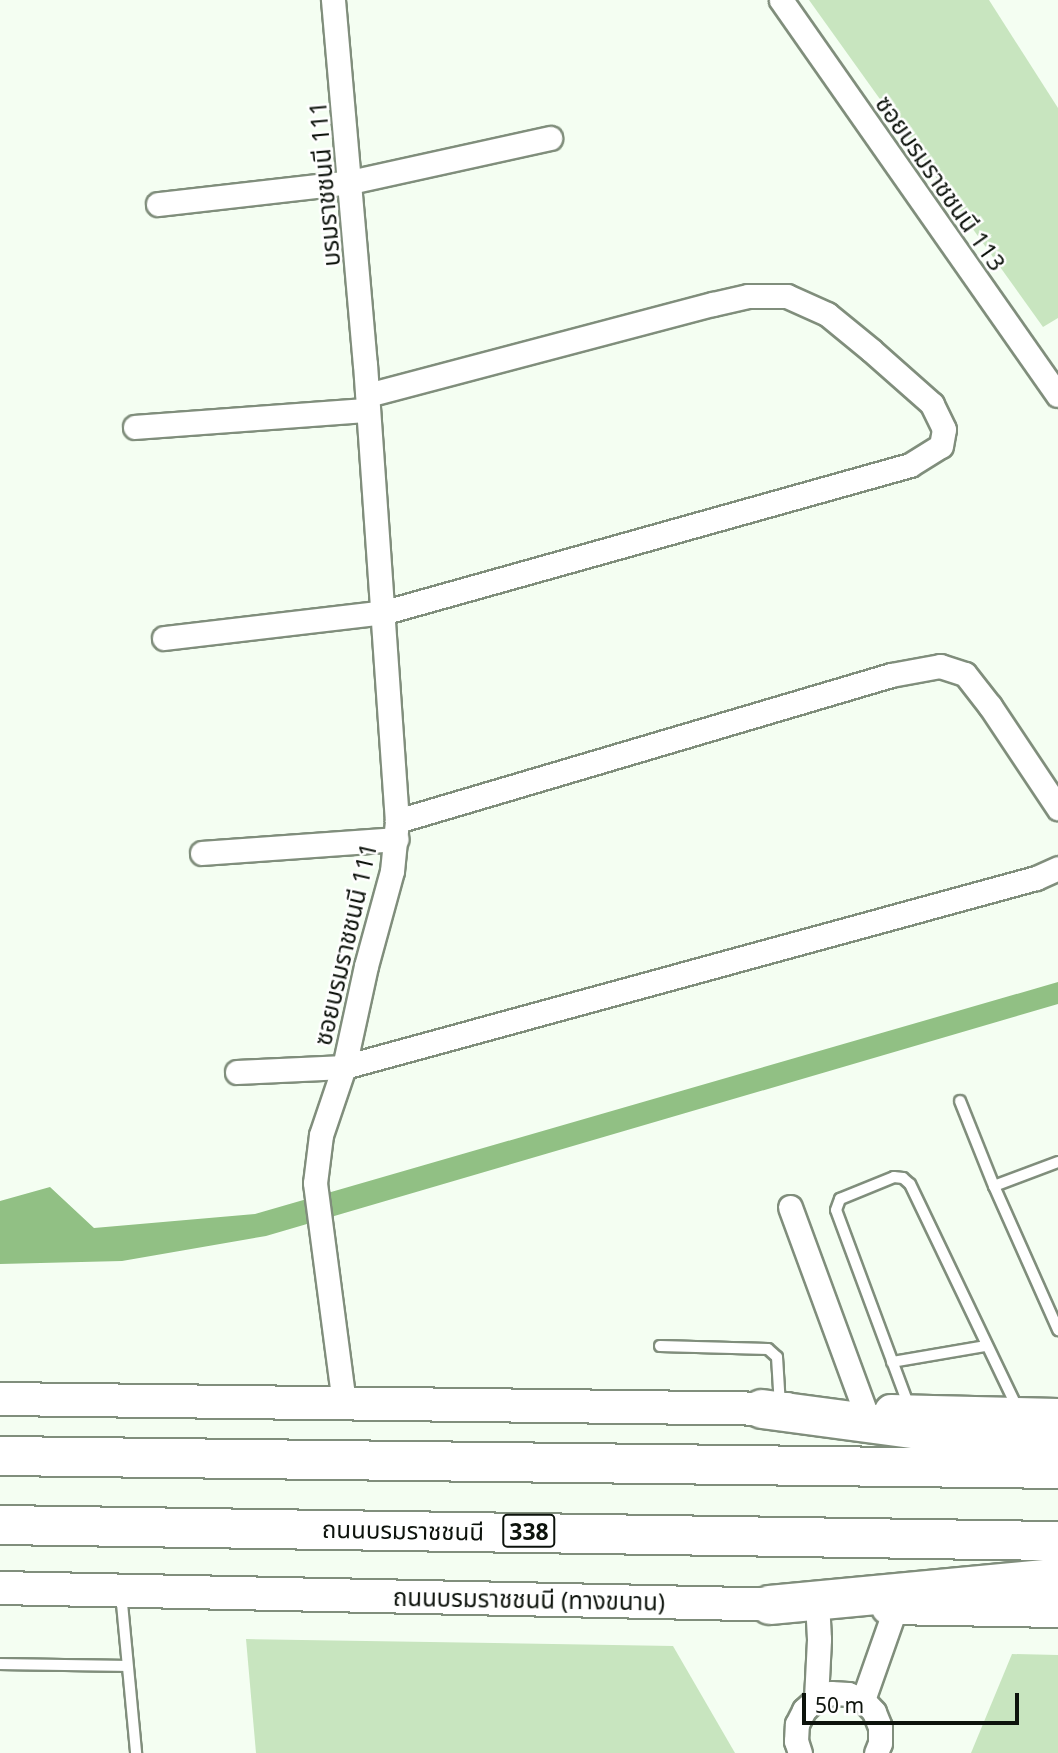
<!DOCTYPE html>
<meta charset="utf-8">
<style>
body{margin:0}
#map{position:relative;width:1058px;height:1753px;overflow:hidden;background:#f4fef2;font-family:"Noto Sans","Noto Sans Thai",sans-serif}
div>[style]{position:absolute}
.green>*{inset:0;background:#c8e5bf}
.water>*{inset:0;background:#91c084}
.roads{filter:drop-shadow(2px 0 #808e7c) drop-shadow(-2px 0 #808e7c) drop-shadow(0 2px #808e7c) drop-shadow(0 -2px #808e7c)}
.lane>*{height:10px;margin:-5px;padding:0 5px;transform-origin:5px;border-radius:5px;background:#fff}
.street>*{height:23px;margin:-11.5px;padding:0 11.5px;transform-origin:11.5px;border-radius:11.5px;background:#fff}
.secondary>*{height:32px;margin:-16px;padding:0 16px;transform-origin:16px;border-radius:16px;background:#fff}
.highway>*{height:38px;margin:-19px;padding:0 19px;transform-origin:19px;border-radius:19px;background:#fff}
span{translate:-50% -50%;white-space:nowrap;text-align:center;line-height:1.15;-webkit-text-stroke:5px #fff;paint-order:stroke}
.shield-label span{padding:2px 5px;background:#fff;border:2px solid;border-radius:5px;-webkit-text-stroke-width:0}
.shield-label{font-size:23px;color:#0d130c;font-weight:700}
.street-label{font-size:24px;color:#0d130c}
.scale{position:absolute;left:802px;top:1693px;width:217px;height:32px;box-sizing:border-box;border:4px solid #0d130c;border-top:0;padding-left:9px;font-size:21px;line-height:24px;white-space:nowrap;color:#0d130c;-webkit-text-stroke:5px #fff;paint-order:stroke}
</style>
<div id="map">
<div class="green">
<i style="clip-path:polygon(809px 0,989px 0,1058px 108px,1058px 318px,1043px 327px)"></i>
<i style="clip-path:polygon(246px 1639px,673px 1646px,735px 1753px,256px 1753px)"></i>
<i style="clip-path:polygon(1012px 1654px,1058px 1655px,1058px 1753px,971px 1753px)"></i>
</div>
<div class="water">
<i style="clip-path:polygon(1058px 982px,1058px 1004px,266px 1236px,122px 1261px,0 1264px,0 1201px,50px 1187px,94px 1228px,255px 1214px)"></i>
</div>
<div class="roads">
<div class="lane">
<i style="left:960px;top:1101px;width:92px;rotate:68.2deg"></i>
<i style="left:994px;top:1186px;width:158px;rotate:66deg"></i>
<i style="left:994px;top:1186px;width:68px;rotate:-20.6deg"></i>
<i style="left:660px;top:1346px;width:108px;rotate:1.6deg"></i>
<i style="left:768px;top:1349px;width:12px;rotate:42deg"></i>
<i style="left:777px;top:1357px;width:49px;rotate:86.5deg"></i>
<i style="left:892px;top:1362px;width:95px;rotate:-9.7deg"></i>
<i style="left:910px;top:1409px;width:212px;rotate:-110.4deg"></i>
<i style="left:836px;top:1210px;width:12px;rotate:-70deg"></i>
<i style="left:840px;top:1199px;width:58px;rotate:-22.2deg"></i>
<i style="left:894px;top:1177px;width:9px;rotate:6deg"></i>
<i style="left:903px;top:1178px;width:9px;rotate:41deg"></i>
<i style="left:910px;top:1184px;width:250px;rotate:64.4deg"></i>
<i style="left:121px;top:1593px;width:161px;rotate:84.6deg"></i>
<i style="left:0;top:1664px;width:126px;rotate:0.9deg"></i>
</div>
<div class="street">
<i style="left:333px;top:0;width:365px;rotate:85deg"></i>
<i style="left:365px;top:364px;width:458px;rotate:86deg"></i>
<i style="left:397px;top:821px;width:50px;rotate:95.7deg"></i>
<i style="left:392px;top:871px;width:98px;rotate:105.3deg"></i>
<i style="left:366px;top:966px;width:103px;rotate:102.3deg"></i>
<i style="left:344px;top:1067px;width:72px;rotate:108.7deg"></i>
<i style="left:321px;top:1135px;width:48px;rotate:97.1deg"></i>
<i style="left:315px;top:1183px;width:223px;rotate:82.5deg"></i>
<i style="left:781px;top:0;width:482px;rotate:55deg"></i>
<i style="left:158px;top:204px;width:193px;rotate:-6.5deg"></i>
<i style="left:350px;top:182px;width:205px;rotate:-12.4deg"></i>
<i style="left:135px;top:427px;width:233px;rotate:-4.2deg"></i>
<i style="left:164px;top:638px;width:223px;rotate:-6.7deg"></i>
<i style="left:385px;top:612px;width:545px;rotate:-15.64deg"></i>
<i style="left:910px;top:465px;width:36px;rotate:-32deg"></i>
<i style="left:941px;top:446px;width:17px;rotate:-80deg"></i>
<i style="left:944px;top:429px;width:28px;rotate:-116deg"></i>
<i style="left:932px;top:404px;width:81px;rotate:-138.5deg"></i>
<i style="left:871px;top:350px;width:57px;rotate:-140.7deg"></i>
<i style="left:827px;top:314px;width:44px;rotate:-155.8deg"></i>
<i style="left:787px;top:296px;width:39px;rotate:180deg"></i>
<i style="left:748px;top:296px;width:37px;rotate:167deg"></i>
<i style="left:712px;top:304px;width:356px;rotate:165.2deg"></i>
<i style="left:397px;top:821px;width:515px;rotate:-16.46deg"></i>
<i style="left:891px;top:675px;width:50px;rotate:-10.4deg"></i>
<i style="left:940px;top:666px;width:26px;rotate:18deg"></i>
<i style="left:965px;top:674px;width:41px;rotate:52deg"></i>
<i style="left:990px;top:706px;width:123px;rotate:56.3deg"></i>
<i style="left:202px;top:853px;width:195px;rotate:-4.1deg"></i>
<i style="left:237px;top:1072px;width:107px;rotate:-2.7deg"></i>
<i style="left:344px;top:1067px;width:717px;rotate:-15.28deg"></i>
<i style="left:1036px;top:878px;width:24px;rotate:-24deg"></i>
<i style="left:790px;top:1207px;width:217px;rotate:69.8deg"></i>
<i style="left:816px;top:1699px;width:60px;rotate:-87.1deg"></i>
<i style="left:819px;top:1639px;width:33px;rotate:-93deg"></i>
<i style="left:863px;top:1700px;width:96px;rotate:-70.6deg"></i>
<i style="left:800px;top:1753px;width:13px;rotate:-108deg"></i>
<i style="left:796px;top:1741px;width:17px;rotate:-87deg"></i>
<i style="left:797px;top:1724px;width:16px;rotate:-63deg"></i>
<i style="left:804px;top:1710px;width:16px;rotate:-43deg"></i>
<i style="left:816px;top:1699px;width:16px;rotate:-22deg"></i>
<i style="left:831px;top:1693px;width:17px;rotate:3deg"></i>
<i style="left:848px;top:1694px;width:16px;rotate:22deg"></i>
<i style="left:863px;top:1700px;width:16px;rotate:47deg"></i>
<i style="left:874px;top:1712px;width:16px;rotate:68deg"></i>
<i style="left:880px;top:1727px;width:16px;rotate:90deg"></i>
<i style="left:880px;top:1743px;width:11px;rotate:112deg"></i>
</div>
<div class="secondary">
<i style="left:0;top:1399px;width:787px;rotate:0.73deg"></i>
<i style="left:891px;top:1411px;width:167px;rotate:1.4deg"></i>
<i style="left:0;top:1588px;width:794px;rotate:1.23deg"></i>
<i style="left:888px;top:1608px;width:170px;rotate:1deg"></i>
</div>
<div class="highway">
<i style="left:762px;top:1409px;width:296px;rotate:7.6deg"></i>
<i style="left:0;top:1456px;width:1058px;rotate:0.7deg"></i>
<i style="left:0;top:1525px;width:1058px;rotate:0.87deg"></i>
<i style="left:770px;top:1605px;width:289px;rotate:-5.4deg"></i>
</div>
</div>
<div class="shield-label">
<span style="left:529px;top:1531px">338</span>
</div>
<div class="street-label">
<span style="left:941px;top:183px;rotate:55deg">ซอยบรมราชชนนี 113</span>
<span style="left:324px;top:184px;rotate:-95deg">บรมราชชนนี 111</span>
<span style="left:345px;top:944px;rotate:-77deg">ซอยบรมราชชนนี 111</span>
<span style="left:403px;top:1530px;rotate:1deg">ถนนบรมราชชนนี</span>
<span style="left:529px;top:1599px;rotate:1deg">ถนนบรมราชชนนี (ทางขนาน)</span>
</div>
<div class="scale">50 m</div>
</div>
